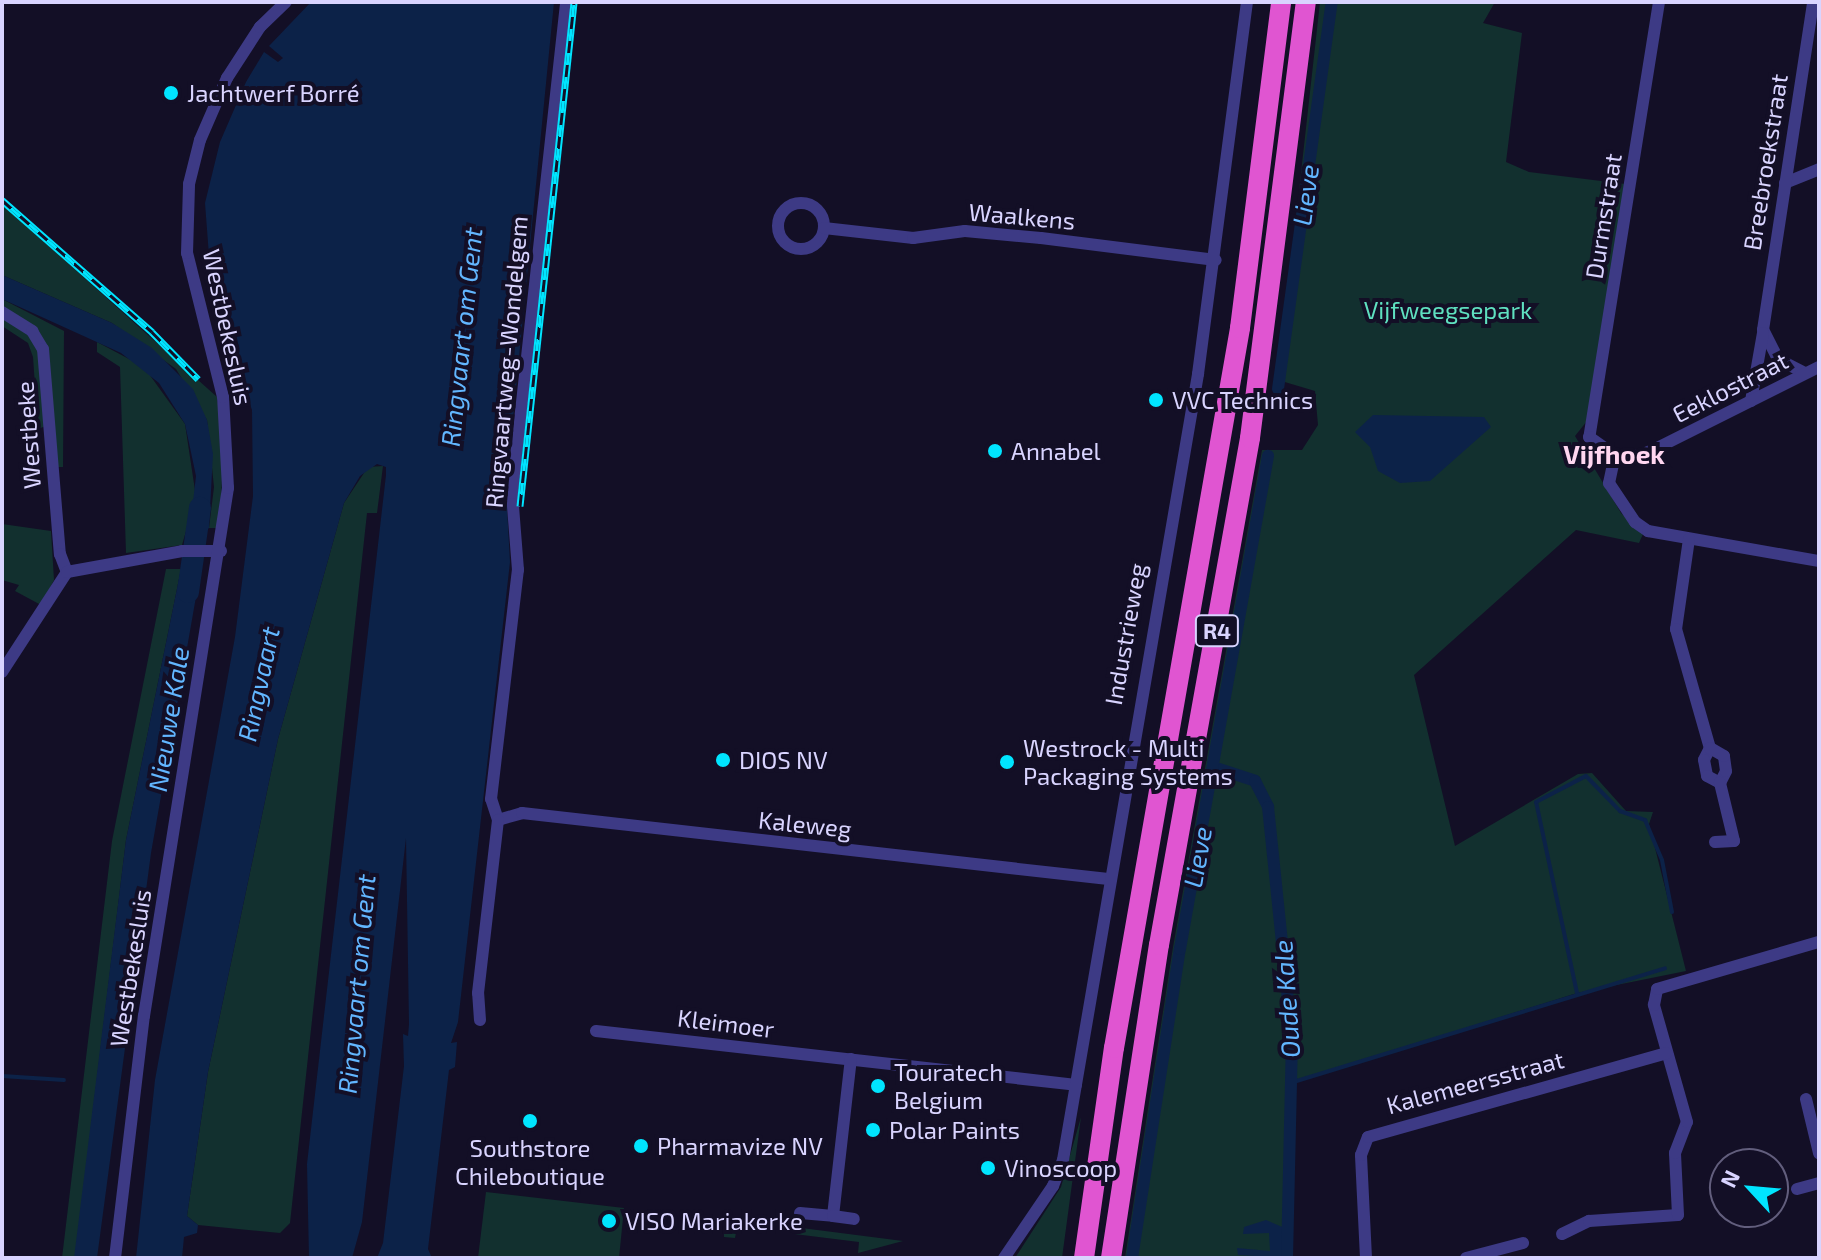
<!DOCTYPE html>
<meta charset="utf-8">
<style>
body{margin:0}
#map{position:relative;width:1821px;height:1260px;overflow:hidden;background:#130f26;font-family:"Exo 2",sans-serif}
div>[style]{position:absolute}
.green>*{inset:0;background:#12302f}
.water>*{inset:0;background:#0c2248}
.stream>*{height:4px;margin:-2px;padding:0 2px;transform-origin:2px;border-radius:2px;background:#0c2248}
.canal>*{height:12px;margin:-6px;padding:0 6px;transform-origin:6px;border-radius:6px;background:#0c2248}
.river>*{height:22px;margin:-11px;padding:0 11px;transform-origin:11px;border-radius:11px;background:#0c2248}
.minor>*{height:12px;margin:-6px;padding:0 6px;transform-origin:6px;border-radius:6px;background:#3d3a85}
.minor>.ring{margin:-6px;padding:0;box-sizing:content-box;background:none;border:12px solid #3d3a85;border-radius:50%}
.trunk>*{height:20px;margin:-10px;padding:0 10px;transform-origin:10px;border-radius:10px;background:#e055d1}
.rail>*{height:7px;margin-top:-3.5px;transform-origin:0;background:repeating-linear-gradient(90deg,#130f26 0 12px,#00e5ff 0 24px);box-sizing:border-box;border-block:2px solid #00e5ff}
.dots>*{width:22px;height:22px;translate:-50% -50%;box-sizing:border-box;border:4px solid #130f26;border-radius:50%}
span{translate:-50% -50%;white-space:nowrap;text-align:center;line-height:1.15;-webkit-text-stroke:8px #130f26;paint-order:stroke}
.shield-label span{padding:2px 6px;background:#130f26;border:2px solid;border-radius:6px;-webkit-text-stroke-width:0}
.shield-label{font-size:22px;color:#d9d4ff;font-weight:700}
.poi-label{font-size:24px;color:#d9d4ff}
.left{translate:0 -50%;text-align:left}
.street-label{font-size:24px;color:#d9d4ff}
.park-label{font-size:24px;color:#5fe0c0}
.water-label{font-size:26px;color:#62b6ff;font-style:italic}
.neighbourhood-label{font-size:26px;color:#ffd6f0;font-weight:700}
.frame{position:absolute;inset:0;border:4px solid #d9d4ff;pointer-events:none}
.north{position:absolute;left:1709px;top:1148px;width:80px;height:80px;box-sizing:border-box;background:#130f26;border:2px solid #625e7d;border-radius:50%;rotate:296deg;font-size:22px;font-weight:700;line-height:32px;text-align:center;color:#d9d4ff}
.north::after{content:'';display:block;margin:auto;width:28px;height:36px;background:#00e5ff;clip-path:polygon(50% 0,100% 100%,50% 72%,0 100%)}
</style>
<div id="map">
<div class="green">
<i style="clip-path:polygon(1320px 2px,1495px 2px,1483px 23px,1522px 33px,1506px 162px,1529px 172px,1625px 184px,1591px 416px,1575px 436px,1621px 513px,1643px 534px,1639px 543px,1576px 530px,1414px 675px,1455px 846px,1578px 774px,1592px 773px,1626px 811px,1653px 812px,1649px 824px,1686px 971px,1577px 993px,1291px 1083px,1287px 1258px,1125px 1258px,1173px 947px,1262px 450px,1302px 450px,1318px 425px,1315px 391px,1278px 380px)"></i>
<i style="clip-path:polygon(2px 204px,217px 397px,223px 437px,221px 511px,216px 528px,209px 528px,214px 487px,207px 420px,176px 369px,112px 323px,2px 275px)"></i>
<i style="clip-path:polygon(2px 299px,64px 331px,63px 467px,56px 467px,51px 424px,38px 429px,33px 357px,28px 343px,2px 326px)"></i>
<i style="clip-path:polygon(97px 342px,144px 367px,185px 424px,196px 497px,182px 545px,126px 553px,120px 367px,97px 352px)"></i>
<i style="clip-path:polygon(383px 466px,377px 513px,367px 513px,290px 1223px,280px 1233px,198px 1225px,187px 1216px,208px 1072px,278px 739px,344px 503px,368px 467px)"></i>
<i style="clip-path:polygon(2px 524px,51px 531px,54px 580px,41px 605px,15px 591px,19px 585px,2px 580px)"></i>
<i style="clip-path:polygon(166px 569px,181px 569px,126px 840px,75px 1258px,62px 1258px,112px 841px)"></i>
<i style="clip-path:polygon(1081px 1117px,1062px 1258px,1015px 1258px,1061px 1187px)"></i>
<i style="clip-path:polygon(486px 1192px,624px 1208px,619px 1258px,478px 1258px)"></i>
<i style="clip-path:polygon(686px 1215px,786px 1226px,903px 1241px,858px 1253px,859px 1242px,737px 1227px,735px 1238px,724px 1237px,724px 1226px,696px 1223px)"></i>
</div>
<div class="water">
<i style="clip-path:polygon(311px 2px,554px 2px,506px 489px,510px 562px,458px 1022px,451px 1043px,457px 1042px,455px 1067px,449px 1070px,428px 1249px,432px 1258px,377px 1258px,383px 1243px,404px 1066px,403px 1034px,408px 1036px,409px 1024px,406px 838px,362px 1222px,352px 1258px,309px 1258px,307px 1164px,386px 475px,386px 467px,377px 464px,360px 476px,344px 503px,278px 739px,208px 1072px,187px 1216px,198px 1225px,197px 1233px,184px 1237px,182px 1258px,136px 1258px,155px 1080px,235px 637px,253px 496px,252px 410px,212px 295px,205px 203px,220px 142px,246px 82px,264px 52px,278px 62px,283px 58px,269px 46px)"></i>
<i style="clip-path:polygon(2px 275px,112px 323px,152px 348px,193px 389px,207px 420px,213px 454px,209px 528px,198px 536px,190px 528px,196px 476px,185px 424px,159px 383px,121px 353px,2px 299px)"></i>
<i style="clip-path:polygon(1373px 415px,1484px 417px,1491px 427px,1430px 481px,1400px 483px,1378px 471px,1370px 447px,1355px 432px)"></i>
<i style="clip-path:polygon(193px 562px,200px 574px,151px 853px,97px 1258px,74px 1258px,126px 840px,181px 569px)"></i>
<i style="clip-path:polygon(1266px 1220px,1287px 1229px,1287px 1258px,1238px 1255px,1237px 1248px,1270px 1251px,1269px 1233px,1243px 1234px,1244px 1227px)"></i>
</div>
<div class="stream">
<i style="left:1577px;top:993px;width:195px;rotate:-102.1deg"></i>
<i style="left:1536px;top:802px;width:56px;rotate:-27.5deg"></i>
<i style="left:1586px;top:776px;width:49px;rotate:45.8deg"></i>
<i style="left:1620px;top:811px;width:27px;rotate:20deg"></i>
<i style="left:1645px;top:820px;width:43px;rotate:67deg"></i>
<i style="left:1662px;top:860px;width:53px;rotate:79.1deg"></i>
<i style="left:2px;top:1076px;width:62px;rotate:3.7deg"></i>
<i style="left:1290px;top:1083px;width:392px;rotate:-17deg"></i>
</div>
<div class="canal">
<i style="left:1278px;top:389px;width:391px;rotate:-82.1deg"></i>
<i style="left:1219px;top:769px;width:38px;rotate:18deg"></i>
<i style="left:1255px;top:781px;width:29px;rotate:63deg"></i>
<i style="left:1268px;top:807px;width:232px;rotate:84.1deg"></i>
<i style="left:1292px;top:1038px;width:220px;rotate:91.3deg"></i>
<i style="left:1132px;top:1258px;width:313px;rotate:-81.2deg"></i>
<i style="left:1180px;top:949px;width:501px;rotate:-79.88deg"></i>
</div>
<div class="river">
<i style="left:188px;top:592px;width:85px;rotate:-81.9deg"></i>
</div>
<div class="minor">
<i style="left:1659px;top:2px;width:441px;rotate:99.1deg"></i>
<i style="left:1589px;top:437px;width:32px;rotate:35deg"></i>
<i style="left:1615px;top:455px;width:29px;rotate:102deg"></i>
<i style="left:1609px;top:483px;width:47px;rotate:56.3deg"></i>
<i style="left:1635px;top:522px;width:16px;rotate:35deg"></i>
<i style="left:1648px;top:531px;width:174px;rotate:10deg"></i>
<i style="left:1785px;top:183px;width:37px;rotate:-22deg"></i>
<i class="ring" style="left:778px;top:203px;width:34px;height:34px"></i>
<i style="left:824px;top:228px;width:90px;rotate:6.4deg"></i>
<i style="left:913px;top:238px;width:52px;rotate:-7.7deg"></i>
<i style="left:965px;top:231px;width:76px;rotate:5.3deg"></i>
<i style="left:1041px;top:238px;width:176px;rotate:7.2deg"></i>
<i style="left:2px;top:312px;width:36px;rotate:32deg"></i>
<i style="left:32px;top:331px;width:21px;rotate:59deg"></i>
<i style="left:43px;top:349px;width:206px;rotate:85.3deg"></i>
<i style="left:60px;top:554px;width:19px;rotate:69deg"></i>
<i style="left:1805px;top:373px;width:30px;rotate:-153deg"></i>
<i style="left:1778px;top:359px;width:33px;rotate:-117deg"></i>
<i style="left:1763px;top:330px;width:332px;rotate:-81.3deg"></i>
<i style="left:1751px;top:401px;width:69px;rotate:-80deg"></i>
<i style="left:1615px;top:455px;width:23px;rotate:2deg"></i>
<i style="left:1638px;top:456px;width:18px;rotate:-22deg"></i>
<i style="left:1655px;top:449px;width:183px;rotate:-26.6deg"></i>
<i style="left:1689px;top:539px;width:91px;rotate:98.2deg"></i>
<i style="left:1676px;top:629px;width:124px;rotate:74.1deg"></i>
<i style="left:1710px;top:748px;width:13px;rotate:117deg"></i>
<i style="left:1704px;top:760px;width:16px;rotate:79deg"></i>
<i style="left:1707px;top:776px;width:15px;rotate:28deg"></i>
<i style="left:1720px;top:783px;width:13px;rotate:-63deg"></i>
<i style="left:1726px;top:771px;width:15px;rotate:-98deg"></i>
<i style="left:1724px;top:756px;width:16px;rotate:-150deg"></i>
<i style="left:2px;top:672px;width:119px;rotate:-57deg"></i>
<i style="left:67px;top:572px;width:117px;rotate:-10.3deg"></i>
<i style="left:182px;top:551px;width:39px"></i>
<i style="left:498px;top:820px;width:22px;rotate:-108deg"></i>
<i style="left:491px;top:799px;width:231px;rotate:-83.3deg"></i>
<i style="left:518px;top:570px;width:77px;rotate:-94.5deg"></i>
<i style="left:512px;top:493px;width:494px;rotate:-83.7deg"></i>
<i style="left:498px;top:820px;width:25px;rotate:-16deg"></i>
<i style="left:522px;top:813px;width:590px;rotate:6.43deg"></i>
<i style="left:1715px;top:842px;width:19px;rotate:-3deg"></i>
<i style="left:1734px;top:841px;width:60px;rotate:-103.6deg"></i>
<i style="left:480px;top:1020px;width:27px;rotate:-94deg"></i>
<i style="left:478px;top:993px;width:174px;rotate:-83.4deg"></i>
<i style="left:596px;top:1031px;width:483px;rotate:6.4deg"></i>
<i style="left:1806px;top:1099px;width:56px;rotate:76.5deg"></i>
<i style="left:1797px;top:1189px;width:23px;rotate:-15deg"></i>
<i style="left:800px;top:1213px;width:33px;rotate:5deg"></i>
<i style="left:833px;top:1216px;width:158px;rotate:-83.5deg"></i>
<i style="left:833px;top:1216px;width:21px;rotate:8deg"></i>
<i style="left:1562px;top:1234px;width:30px;rotate:-26deg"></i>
<i style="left:1589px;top:1221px;width:89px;rotate:-3.9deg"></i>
<i style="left:1678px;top:1215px;width:62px;rotate:-92.8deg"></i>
<i style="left:1675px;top:1153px;width:33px;rotate:-69deg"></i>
<i style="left:1687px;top:1122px;width:122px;rotate:-105.8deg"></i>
<i style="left:1654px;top:1005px;width:16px;rotate:-79deg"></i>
<i style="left:1657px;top:989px;width:169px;rotate:-16.2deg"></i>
<i style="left:115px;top:1258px;width:244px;rotate:-83.2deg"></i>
<i style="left:144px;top:1016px;width:535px;rotate:-80.96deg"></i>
<i style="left:228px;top:488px;width:91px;rotate:-93.1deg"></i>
<i style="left:223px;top:397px;width:148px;rotate:-104deg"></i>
<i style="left:187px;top:253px;width:69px;rotate:-88.3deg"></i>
<i style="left:189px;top:184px;width:45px;rotate:-76deg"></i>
<i style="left:200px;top:140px;width:68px;rotate:-66.5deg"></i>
<i style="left:227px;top:78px;width:61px;rotate:-57.1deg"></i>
<i style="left:260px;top:27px;width:36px;rotate:-44deg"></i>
<i style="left:1004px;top:1258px;width:87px;rotate:-55.8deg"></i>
<i style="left:1053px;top:1186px;width:28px;rotate:-69deg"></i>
<i style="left:1063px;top:1160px;width:798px;rotate:-80.25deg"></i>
<i style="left:1198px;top:374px;width:375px;rotate:-82.5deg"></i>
<i style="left:1366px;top:1258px;width:103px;rotate:-92.8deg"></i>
<i style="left:1361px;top:1155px;width:19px;rotate:-69deg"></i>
<i style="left:1368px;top:1137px;width:310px;rotate:-15.7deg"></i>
<i style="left:1466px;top:1258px;width:59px;rotate:-14.7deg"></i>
</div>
<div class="trunk">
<i style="left:1084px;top:1258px;width:212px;rotate:-81.9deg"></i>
<i style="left:1114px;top:1048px;width:731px;rotate:-80.07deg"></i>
<i style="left:1240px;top:328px;width:329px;rotate:-82.8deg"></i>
<i style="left:1111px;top:1258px;width:317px;rotate:-81.3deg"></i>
<i style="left:1159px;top:945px;width:515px;rotate:-79.82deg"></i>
<i style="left:1250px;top:438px;width:440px;rotate:-82.7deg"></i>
</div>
<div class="rail">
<i style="left:2px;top:200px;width:200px;rotate:41.3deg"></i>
<i style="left:152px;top:332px;width:66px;rotate:45.6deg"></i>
<i style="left:520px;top:506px;width:507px;rotate:-83.88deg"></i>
</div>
<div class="dots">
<i style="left:171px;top:93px;background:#00e5ff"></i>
<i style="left:1156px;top:400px;background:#00e5ff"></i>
<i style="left:995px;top:451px;background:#00e5ff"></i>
<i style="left:723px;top:760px;background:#00e5ff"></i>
<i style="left:1007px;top:762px;background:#00e5ff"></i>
<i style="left:878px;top:1086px;background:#00e5ff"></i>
<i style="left:530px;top:1121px;background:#00e5ff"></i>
<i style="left:873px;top:1130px;background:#00e5ff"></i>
<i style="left:641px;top:1146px;background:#00e5ff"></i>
<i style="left:988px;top:1168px;background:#00e5ff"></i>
<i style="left:609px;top:1221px;background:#00e5ff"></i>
</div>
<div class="shield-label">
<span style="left:1217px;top:631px">R4</span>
</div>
<div class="poi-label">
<span class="left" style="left:187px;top:93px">Jachtwerf Borré</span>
<span class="left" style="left:1172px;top:400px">VVC Technics</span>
<span class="left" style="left:1011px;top:451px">Annabel</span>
<span class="left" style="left:1023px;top:762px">Westrock - Multi<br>Packaging Systems</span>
<span class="left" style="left:739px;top:760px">DIOS NV</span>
<span class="left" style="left:894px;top:1086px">Touratech<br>Belgium</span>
<span class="left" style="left:889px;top:1130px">Polar Paints</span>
<span class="left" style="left:657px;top:1146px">Pharmavize NV</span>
<span style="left:530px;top:1162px">Southstore<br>Chileboutique</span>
<span class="left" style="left:1004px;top:1168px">Vinoscoop</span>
<span class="left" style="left:625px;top:1221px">VISO Mariakerke</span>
</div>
<div class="street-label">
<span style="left:1765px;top:162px;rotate:-81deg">Breebroekstraat</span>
<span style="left:1022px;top:216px;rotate:5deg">Waalkens</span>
<span style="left:1603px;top:216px;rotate:-81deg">Durmstraat</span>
<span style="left:228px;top:327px;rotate:78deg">Westbekesluis</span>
<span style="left:506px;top:362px;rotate:-85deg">Ringvaartweg-Wondelgem</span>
<span style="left:1730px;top:387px;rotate:-27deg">Eeklostraat</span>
<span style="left:28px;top:435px;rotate:-94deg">Westbeke</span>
<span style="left:1125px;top:634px;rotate:-80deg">Industrieweg</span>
<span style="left:805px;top:824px;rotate:6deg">Kaleweg</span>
<span style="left:130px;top:968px;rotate:-81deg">Westbekesluis</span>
<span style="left:726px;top:1023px;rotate:7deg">Kleimoer</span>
<span style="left:1475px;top:1082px;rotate:-15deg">Kalemeersstraat</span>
</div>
<div class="park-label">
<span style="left:1448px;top:310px">Vijfweegsepark</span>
</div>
<div class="water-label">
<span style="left:1305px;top:195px;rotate:-82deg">Lieve</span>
<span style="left:461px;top:337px;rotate:-84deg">Ringvaart om Gent</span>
<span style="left:258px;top:684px;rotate:-78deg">Ringvaart</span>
<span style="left:168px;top:719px;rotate:-81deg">Nieuwe Kale</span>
<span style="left:1197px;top:857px;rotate:-80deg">Lieve</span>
<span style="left:356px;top:984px;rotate:-85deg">Ringvaart om Gent</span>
<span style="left:1286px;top:999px;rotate:-94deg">Oude Kale</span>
</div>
<div class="neighbourhood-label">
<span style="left:1614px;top:454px">Vijfhoek</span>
</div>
<div class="frame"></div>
<div class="north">N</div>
</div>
